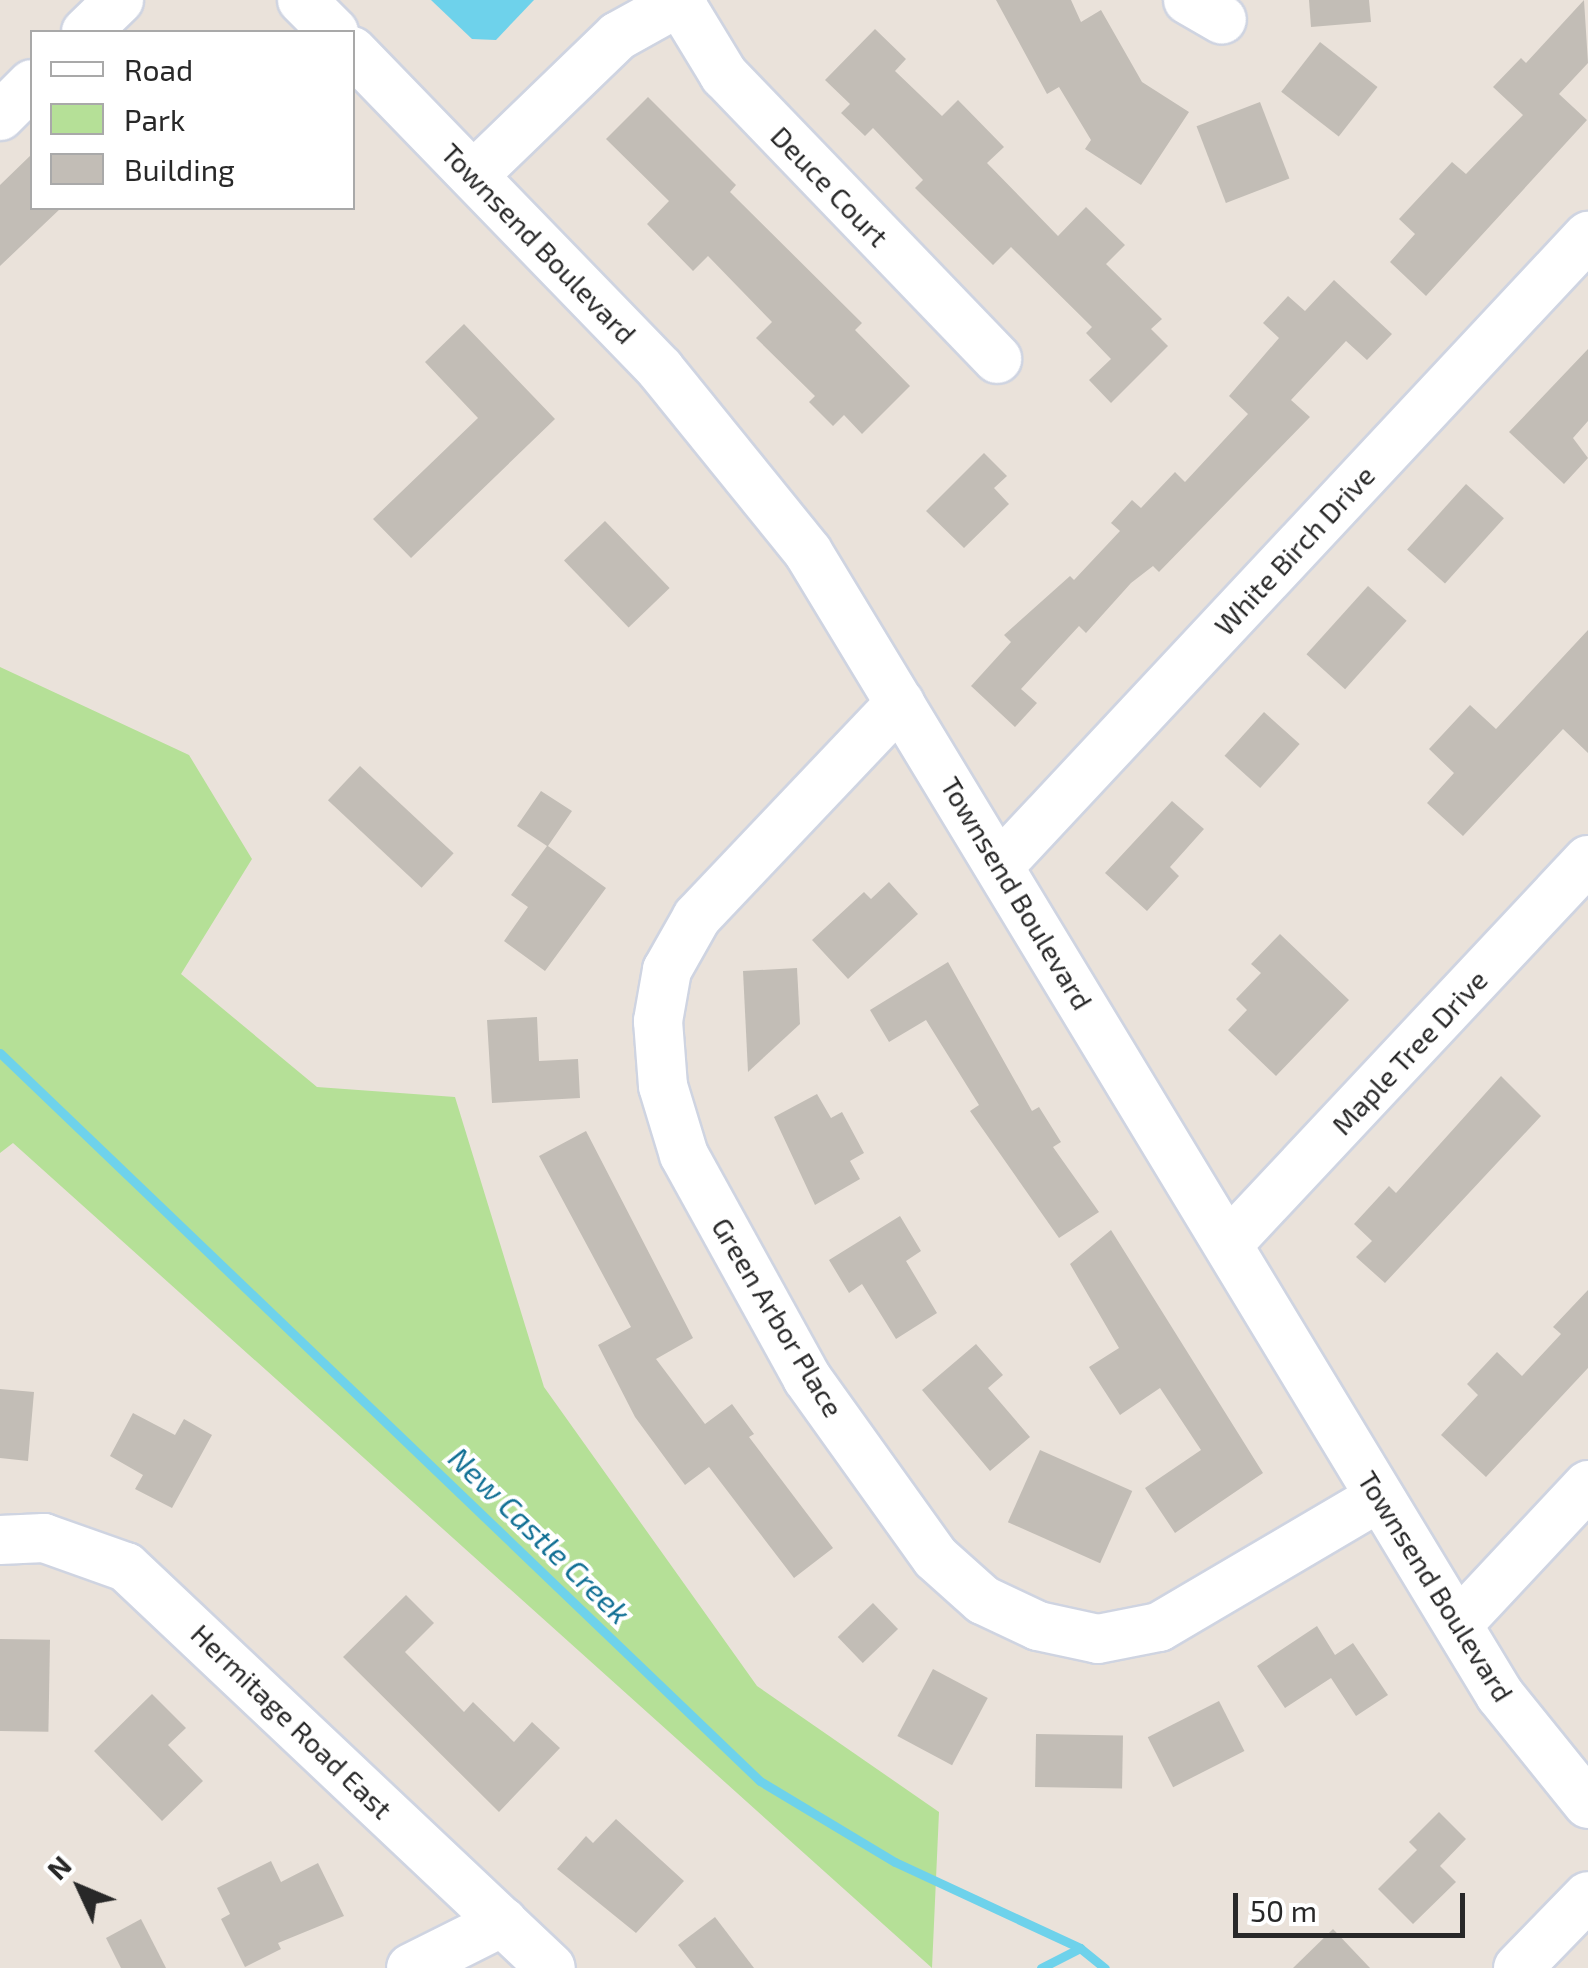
<!DOCTYPE html>
<style>
body{margin:0}
#map{position:relative;width:1588px;height:1968px;overflow:hidden;background:#eae2da;font-family:"Exo 2",sans-serif}
div>[style]{position:absolute}
.green>*{inset:0;background:#b5e097}
.water>*{inset:0;background:#6ed2eb}
.stream>*{height:9px;margin:-4.5px;padding:0 4.5px;transform-origin:4.5px;border-radius:4.5px;background:#6ed2eb}
.building>*{inset:0;background:#c2bdb6;transform-origin:0 0}
.roads{filter:drop-shadow(2px 0 #cfd4e1) drop-shadow(-2px 0 #cfd4e1) drop-shadow(0 2px #cfd4e1) drop-shadow(0 -2px #cfd4e1)}
.minor>*{height:48px;margin:-24px;padding:0 24px;transform-origin:24px;border-radius:24px;background:#fff}
span{translate:-50% -50%;white-space:nowrap;text-align:center;line-height:1.15;-webkit-text-stroke:8px #fff;paint-order:stroke}
.street-label{font-size:28px;color:#282828}
.water-label{font-size:30px;color:#106f94;font-style:italic}
.legend{position:absolute;left:30px;top:30px;width:325px;height:180px;box-sizing:border-box;background:#fff;border:2px solid #a9a9a9;margin:0;padding:12px 18px;list-style:none;font-size:30px;color:#282828}
.legend li{display:flex;align-items:center;gap:20px;height:50px}
.legend b{width:50px;border:2px solid #a9a9a9}
.north{position:absolute;left:30px;top:1838px;width:100px;height:100px;-webkit-text-stroke:8px #fff;paint-order:stroke;rotate:314deg;font-size:28px;font-weight:700;line-height:40px;text-align:center;color:#282828}
.north::after{content:'';display:block;margin:auto;width:35px;height:45px;background:#282828;clip-path:polygon(50% 0,100% 100%,50% 72%,0 100%)}
.scale{position:absolute;left:1233px;top:1893px;width:232px;height:45px;box-sizing:border-box;border:5px solid #282828;border-top:0;padding-left:12px;font-size:30px;line-height:35px;white-space:nowrap;color:#282828;-webkit-text-stroke:8px #fff;paint-order:stroke}
</style>
<div id="map">
<div class="green">
<i style="clip-path:polygon(0 667px,189px 755px,252px 859px,181px 974px,317px 1087px,455px 1097px,544px 1387px,757px 1686px,939px 1812px,932px 1968px,13px 1143px,0 1153px)"></i>
</div>
<div class="water">
<i style="clip-path:polygon(431px 0,534px 0,496px 40px,472px 39px)"></i>
</div>
<div class="stream">
<i style="left:0;top:1053px;width:1052px;rotate:43.77deg"></i>
<i style="left:760px;top:1781px;width:157px;rotate:31deg"></i>
<i style="left:895px;top:1862px;width:204px;rotate:24.9deg"></i>
<i style="left:1080px;top:1948px;width:32px;rotate:39deg"></i>
<i style="left:1041px;top:1968px;width:44px;rotate:-27.1deg"></i>
</div>
<div class="building">
<i style="clip-path:polygon(996px 0,1071px 0,1081px 22px,1101px 10px,1142px 82px,1189px 112px,1141px 185px,1085px 149px,1091px 140px,1059px 87px,1047px 94px)"></i>
<i style="clip-path:polygon(1309px 0,1369px 0,1371px 22px,1311px 27px)"></i>
<i style="clip-path:polygon(1584px 0,1588px 63px,1559px 94px,1587px 120px,1426px 296px,1390px 262px,1415px 234px,1399px 219px,1452px 162px,1466px 174px,1523px 115px,1493px 87px,1521px 58px,1526px 63px)"></i>
<i style="clip-path:polygon(875px 29px,906px 59px,895px 71px,942px 116px,958px 100px,1004px 147px,987px 163px,1058px 236px,1086px 207px,1125px 245px,1106px 264px,1162px 319px,1151px 329px,1168px 346px,1111px 403px,1089px 380px,1111px 359px,1086px 333px,1092px 327px,1011px 247px,993px 265px,915px 188px,923px 180px,873px 128px,865px 136px,841px 113px,850px 104px,825px 80px)"></i>
<i style="left:1320px;top:42px;width:73px;height:63px;rotate:38deg"></i>
<i style="clip-path:polygon(648px 97px,736px 185px,730px 192px,862px 323px,855px 330px,910px 386px,862px 434px,844px 415px,833px 426px,809px 402px,815px 396px,756px 338px,772px 322px,708px 256px,693px 271px,647px 224px,669px 201px,606px 139px)"></i>
<i style="left:1260px;top:102px;width:82px;height:68px;rotate:69deg"></i>
<i style="clip-path:polygon(32px 154px,32px 208px,61px 208px,0 266px,0 185px)"></i>
<i style="clip-path:polygon(1334px 280px,1392px 334px,1367px 360px,1346px 341px,1291px 400px,1310px 417px,1159px 572px,1153px 566px,1131px 583px,1086px 633px,1079px 626px,1021px 689px,1037px 703px,1015px 727px,971px 686px,1011px 642px,1004px 635px,1070px 576px,1074px 580px,1120px 531px,1111px 523px,1132px 500px,1141px 508px,1175px 472px,1185px 482px,1248px 414px,1229px 396px,1279px 338px,1263px 323px,1288px 296px,1305px 311px)"></i>
<i style="clip-path:polygon(464px 324px,555px 419px,411px 558px,373px 519px,478px 418px,425px 362px)"></i>
<i style="clip-path:polygon(1588px 349px,1588px 421px,1573px 438px,1588px 458px,1564px 484px,1509px 432px)"></i>
<i style="clip-path:polygon(984px 453px,1007px 476px,994px 488px,1009px 504px,964px 548px,926px 511px)"></i>
<i style="left:1466px;top:484px;width:51px;height:88px;rotate:42deg"></i>
<i style="left:605px;top:521px;width:93px;height:57px;rotate:46deg"></i>
<i style="left:1368px;top:586px;width:52px;height:92px;rotate:42deg"></i>
<i style="clip-path:polygon(1588px 630px,1588px 753px,1563px 729px,1463px 836px,1427px 803px,1454px 773px,1429px 749px,1470px 705px,1496px 729px)"></i>
<i style="left:1264px;top:712px;width:48px;height:59px;rotate:42deg"></i>
<i style="left:360px;top:766px;width:128px;height:47px;rotate:43deg"></i>
<i style="clip-path:polygon(541px 791px,572px 811px,548px 846px,606px 888px,545px 971px,504px 941px,528px 907px,511px 895px,547px 846px,517px 826px)"></i>
<i style="clip-path:polygon(1172px 801px,1204px 829px,1170px 867px,1179px 876px,1147px 911px,1105px 873px)"></i>
<i style="clip-path:polygon(889px 882px,918px 914px,848px 979px,812px 940px,864px 892px,871px 899px)"></i>
<i style="clip-path:polygon(1280px 934px,1349px 1000px,1276px 1076px,1228px 1030px,1247px 1010px,1236px 999px,1261px 973px,1251px 964px)"></i>
<i style="clip-path:polygon(948px 962px,1032px 1111px,1039px 1107px,1061px 1142px,1053px 1147px,1099px 1212px,1059px 1238px,970px 1111px,979px 1105px,926px 1020px,889px 1042px,870px 1010px)"></i>
<i style="clip-path:polygon(797px 968px,800px 1024px,748px 1072px,743px 971px)"></i>
<i style="clip-path:polygon(537px 1017px,539px 1061px,578px 1059px,580px 1098px,492px 1103px,487px 1020px)"></i>
<i style="clip-path:polygon(1501px 1076px,1541px 1116px,1385px 1283px,1356px 1257px,1372px 1241px,1354px 1224px,1389px 1186px,1396px 1193px)"></i>
<i style="clip-path:polygon(817px 1094px,831px 1118px,842px 1112px,864px 1153px,850px 1161px,860px 1179px,815px 1205px,774px 1117px)"></i>
<i style="clip-path:polygon(586px 1131px,693px 1338px,656px 1359px,705px 1424px,732px 1404px,754px 1434px,749px 1437px,833px 1548px,794px 1578px,709px 1467px,685px 1485px,635px 1417px,598px 1345px,631px 1327px,539px 1156px)"></i>
<i style="clip-path:polygon(900px 1216px,921px 1251px,906px 1261px,937px 1313px,896px 1339px,862px 1284px,849px 1293px,829px 1260px)"></i>
<i style="clip-path:polygon(1111px 1230px,1263px 1473px,1175px 1533px,1145px 1488px,1201px 1450px,1160px 1388px,1120px 1415px,1089px 1367px,1119px 1348px,1070px 1264px)"></i>
<i style="clip-path:polygon(1588px 1290px,1588px 1368px,1486px 1477px,1441px 1435px,1478px 1395px,1467px 1384px,1497px 1352px,1522px 1376px,1561px 1334px,1553px 1327px)"></i>
<i style="clip-path:polygon(976px 1344px,1003px 1375px,988px 1388px,1030px 1437px,990px 1471px,922px 1390px)"></i>
<i style="clip-path:polygon(0 1389px,34px 1392px,28px 1461px,0 1458px)"></i>
<i style="clip-path:polygon(133px 1413px,175px 1435px,184px 1419px,212px 1435px,172px 1508px,135px 1489px,143px 1475px,110px 1456px)"></i>
<i style="left:1040px;top:1450px;width:101px;height:79px;rotate:24deg"></i>
<i style="clip-path:polygon(406px 1595px,434px 1623px,405px 1652px,464px 1712px,473px 1702px,514px 1742px,532px 1722px,560px 1748px,499px 1812px,343px 1657px)"></i>
<i style="left:873px;top:1603px;width:36px;height:49px;rotate:46deg"></i>
<i style="clip-path:polygon(1317px 1626px,1335px 1655px,1353px 1643px,1388px 1695px,1356px 1716px,1331px 1678px,1285px 1708px,1257px 1666px)"></i>
<i style="left:0;top:1639px;width:50px;height:92px;rotate:1deg"></i>
<i style="left:933px;top:1669px;width:62px;height:76px;rotate:28deg"></i>
<i style="clip-path:polygon(152px 1694px,186px 1728px,168px 1745px,203px 1781px,162px 1821px,94px 1751px)"></i>
<i style="left:1219px;top:1701px;width:56px;height:80px;rotate:63deg"></i>
<i style="left:1036px;top:1734px;width:87px;height:53px;rotate:1deg"></i>
<i style="clip-path:polygon(1439px 1812px,1466px 1839px,1440px 1866px,1456px 1882px,1413px 1924px,1378px 1889px,1417px 1850px,1409px 1842px)"></i>
<i style="clip-path:polygon(616px 1819px,684px 1881px,636px 1933px,557px 1869px,586px 1836px,593px 1843px)"></i>
<i style="clip-path:polygon(271px 1861px,281px 1882px,318px 1863px,344px 1916px,278px 1943px,281px 1949px,245px 1967px,221px 1919px,230px 1914px,217px 1888px)"></i>
<i style="clip-path:polygon(715px 1917px,754px 1968px,696px 1968px,678px 1945px)"></i>
<i style="clip-path:polygon(141px 1919px,166px 1968px,121px 1968px,106px 1938px)"></i>
<i style="clip-path:polygon(1333px 1929px,1370px 1968px,1293px 1968px)"></i>
</div>
<div class="roads">
<div class="minor">
<i style="left:302px;top:0;width:45px;rotate:45deg"></i>
<i style="left:1188px;top:0;width:39px;rotate:30deg"></i>
<i style="left:679px;top:1px;width:87px;rotate:58.7deg"></i>
<i style="left:724px;top:75px;width:394px;rotate:46.1deg"></i>
<i style="left:86px;top:32px;width:46px;rotate:-44.1deg"></i>
<i style="left:352px;top:51px;width:443px;rotate:45.9deg"></i>
<i style="left:660px;top:369px;width:235px;rotate:51deg"></i>
<i style="left:808px;top:552px;width:1336px;rotate:58.81deg"></i>
<i style="left:1500px;top:1695px;width:140px;rotate:51.1deg"></i>
<i style="left:0;top:116px;width:45px;rotate:-45deg"></i>
<i style="left:474px;top:175px;width:200px;rotate:-44deg"></i>
<i style="left:618px;top:36px;width:74px;rotate:-29deg"></i>
<i style="left:900px;top:703px;width:295px;rotate:133.5deg"></i>
<i style="left:697px;top:917px;width:61px;rotate:119.5deg"></i>
<i style="left:667px;top:970px;width:52px;rotate:100deg"></i>
<i style="left:658px;top:1021px;width:65px;rotate:85.6deg"></i>
<i style="left:663px;top:1086px;width:72px;rotate:73.1deg"></i>
<i style="left:684px;top:1155px;width:255px;rotate:61.1deg"></i>
<i style="left:807px;top:1378px;width:221px;rotate:54.4deg"></i>
<i style="left:936px;top:1558px;width:63px;rotate:41.8deg"></i>
<i style="left:983px;top:1600px;width:61px;rotate:25.3deg"></i>
<i style="left:1038px;top:1626px;width:61px;rotate:12.2deg"></i>
<i style="left:1098px;top:1639px;width:62px;rotate:-11.1deg"></i>
<i style="left:1159px;top:1627px;width:256px;rotate:-30.5deg"></i>
<i style="left:1001px;top:864px;width:860px;rotate:-46.93deg"></i>
<i style="left:1229px;top:1243px;width:525px;rotate:-46.85deg"></i>
<i style="left:0;top:1540px;width:44px;rotate:-2.6deg"></i>
<i style="left:44px;top:1538px;width:87px;rotate:19.5deg"></i>
<i style="left:126px;top:1567px;width:584px;rotate:43.34deg"></i>
<i style="left:1459px;top:1623px;width:189px;rotate:-46.9deg"></i>
<i style="left:411px;top:1968px;width:103px;rotate:-26.6deg"></i>
<i style="left:1518px;top:1968px;width:100px;rotate:-45.8deg"></i>
</div>
</div>
<div class="street-label">
<span style="left:830px;top:186px;rotate:46deg">Deuce Court</span>
<span style="left:539px;top:243px;rotate:46deg">Townsend Boulevard</span>
<span style="left:1294px;top:550px;rotate:-47deg">White Birch Drive</span>
<span style="left:1017px;top:893px;rotate:59deg">Townsend Boulevard</span>
<span style="left:1409px;top:1052px;rotate:-47deg">Maple Tree Drive</span>
<span style="left:778px;top:1317px;rotate:59deg">Green Arbor Place</span>
<span style="left:1436px;top:1586px;rotate:58deg">Townsend Boulevard</span>
<span style="left:292px;top:1721px;rotate:44deg">Hermitage Road East</span>
</div>
<div class="water-label">
<span style="left:540px;top:1535px;rotate:44deg">New Castle Creek</span>
</div>
<ul class="legend">
<li><b style="height:12px;background:#fff"></b>Road</li>
<li><b style="height:28px;background:#b5e097"></b>Park</li>
<li><b style="height:28px;background:#c2bdb6"></b>Building</li>
</ul>
<div class="north">N</div>
<div class="scale">50 m</div>
</div>
